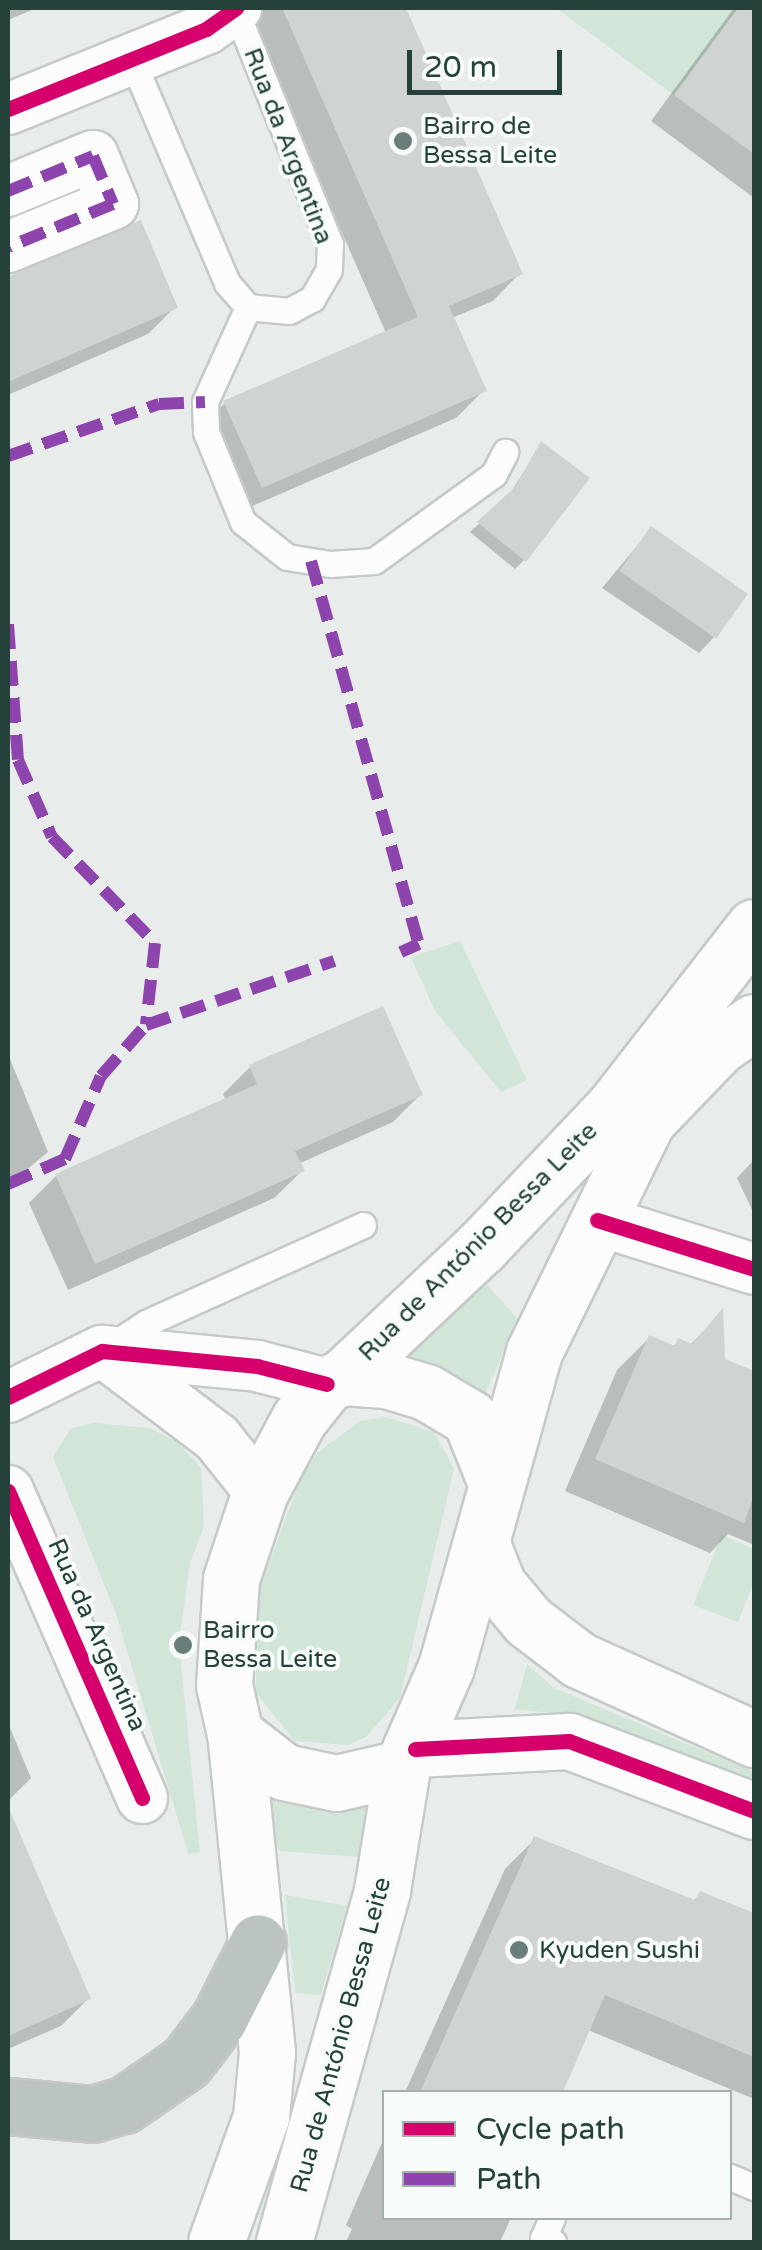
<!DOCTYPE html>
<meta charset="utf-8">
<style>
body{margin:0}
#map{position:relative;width:762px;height:2250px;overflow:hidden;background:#e8edeb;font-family:"Varela Round",sans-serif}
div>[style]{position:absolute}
.green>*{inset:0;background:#d1e6d8}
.shadow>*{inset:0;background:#0003}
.building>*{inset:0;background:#cfd4d2;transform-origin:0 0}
.roads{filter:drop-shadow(2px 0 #c5cac8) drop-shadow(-2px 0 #c5cac8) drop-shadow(0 2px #c5cac8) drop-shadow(0 -2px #c5cac8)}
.lane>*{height:25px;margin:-12.5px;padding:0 12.5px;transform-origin:12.5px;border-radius:12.5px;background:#fcfcfc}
.street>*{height:50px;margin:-25px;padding:0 25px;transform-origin:25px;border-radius:25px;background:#fcfcfc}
.secondary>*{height:55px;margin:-27.5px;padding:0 27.5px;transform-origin:27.5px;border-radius:27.5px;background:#fcfcfc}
.highway>*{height:55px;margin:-27.5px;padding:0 27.5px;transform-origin:27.5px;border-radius:27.5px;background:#bcc4c2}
.quiet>*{height:12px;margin-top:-6px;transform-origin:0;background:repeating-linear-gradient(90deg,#8e44ad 0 25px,transparent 0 37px)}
.cycleway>*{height:15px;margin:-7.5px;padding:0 7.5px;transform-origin:7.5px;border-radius:7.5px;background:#d6006c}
.dots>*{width:28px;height:28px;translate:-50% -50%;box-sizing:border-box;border:5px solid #f7fbf9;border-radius:50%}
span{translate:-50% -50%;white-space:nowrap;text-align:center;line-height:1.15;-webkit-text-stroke:8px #f7fbf9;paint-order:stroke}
.poi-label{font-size:25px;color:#24423a}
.left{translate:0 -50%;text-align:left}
.street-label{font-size:25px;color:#24423a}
.frame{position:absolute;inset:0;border:10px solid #24423a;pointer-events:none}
.legend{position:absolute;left:382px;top:2090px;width:350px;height:130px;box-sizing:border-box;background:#f7fbf9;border:2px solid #a3b1ad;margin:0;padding:12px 18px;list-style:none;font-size:30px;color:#24423a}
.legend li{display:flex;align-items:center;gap:20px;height:50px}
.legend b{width:50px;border:2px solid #a3b1ad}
.scale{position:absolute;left:407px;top:50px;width:155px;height:45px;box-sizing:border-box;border:5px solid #24423a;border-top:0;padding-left:12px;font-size:30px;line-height:35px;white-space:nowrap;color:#24423a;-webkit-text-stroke:8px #f7fbf9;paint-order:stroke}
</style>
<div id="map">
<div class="green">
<i style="clip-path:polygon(556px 8px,738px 8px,674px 95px)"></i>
<i style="clip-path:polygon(460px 941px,527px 1080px,501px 1092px,435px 1011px,411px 957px)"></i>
<i style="clip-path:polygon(481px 1278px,518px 1319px,482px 1401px,402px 1359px)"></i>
<i style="clip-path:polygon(386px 1417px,434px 1432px,454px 1469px,400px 1698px,366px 1737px,348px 1745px,295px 1741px,256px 1693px,256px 1598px,300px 1480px,317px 1453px,360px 1421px)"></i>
<i style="clip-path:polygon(94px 1423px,150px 1428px,178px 1443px,201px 1468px,204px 1526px,190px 1563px,179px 1643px,200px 1853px,188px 1853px,116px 1614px,53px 1457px,71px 1428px)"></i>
<i style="clip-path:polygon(722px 1535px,754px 1549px,754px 1582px,738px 1622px,693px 1605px)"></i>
<i style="clip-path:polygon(527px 1664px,554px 1688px,754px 1772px,754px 1785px,586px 1717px,515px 1709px)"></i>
<i style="clip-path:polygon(275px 1796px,366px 1807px,359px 1857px,279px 1851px,268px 1814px,268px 1802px)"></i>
<i style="clip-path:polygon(285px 1895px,347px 1906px,321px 1995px,295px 1993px)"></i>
</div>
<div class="shadow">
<i style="clip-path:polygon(8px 8px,37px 8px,8px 20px)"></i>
<i style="clip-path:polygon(265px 8px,404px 8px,520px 273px,493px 301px,452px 318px,484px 390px,456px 418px,234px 514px,198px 430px,225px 403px,386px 333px,250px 23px)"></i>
<i style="clip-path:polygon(734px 8px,754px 8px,754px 198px,651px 121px)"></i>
<i style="clip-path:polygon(139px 224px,175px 307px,148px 334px,8px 395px,8px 280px)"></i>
<i style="clip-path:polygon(541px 444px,524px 560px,515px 569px,470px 532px,508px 497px)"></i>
<i style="clip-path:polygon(651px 529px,716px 635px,699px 653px,602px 588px)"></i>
<i style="clip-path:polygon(8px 1054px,48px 1152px,8px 1185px)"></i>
<i style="clip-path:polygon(250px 1067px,420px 1095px,393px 1122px,298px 1164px,302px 1171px,274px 1198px,68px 1290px,29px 1203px,56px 1176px,226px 1101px,223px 1094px)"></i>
<i style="clip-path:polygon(754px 1160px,754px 1214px,737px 1178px)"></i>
<i style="clip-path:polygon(721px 1313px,722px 1360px,754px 1374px,754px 1545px,728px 1534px,710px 1553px,565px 1491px,617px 1370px,649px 1338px,672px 1348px,678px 1341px,689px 1346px)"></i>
<i style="clip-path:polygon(8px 1723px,31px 1778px,8px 1801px)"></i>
<i style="clip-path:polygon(8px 1812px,88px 1999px,61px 2026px,8px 2049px)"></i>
<i style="clip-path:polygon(535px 1839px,692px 1902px,700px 1894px,754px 1916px,754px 2099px,588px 2030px,562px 2092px,405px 2092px,505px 1869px)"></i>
<i style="clip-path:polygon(384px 2138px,384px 2218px,511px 2218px,500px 2242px,346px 2242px,352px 2229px,346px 2225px)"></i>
</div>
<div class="building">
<i style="clip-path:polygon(282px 8px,406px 8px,523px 274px,449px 306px,487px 391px,262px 488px,223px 401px,418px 317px)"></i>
<i style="clip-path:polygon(738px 8px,754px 8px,754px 154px,674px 95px)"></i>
<i style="clip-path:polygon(141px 220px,178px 308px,8px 382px,8px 277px)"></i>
<i style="clip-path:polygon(541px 441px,590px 478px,526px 562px,477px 522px,515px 487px)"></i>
<i style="left:651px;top:526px;width:118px;height:55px;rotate:35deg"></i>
<i style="clip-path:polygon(383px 1006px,423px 1095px,295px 1151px,305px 1171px,95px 1264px,55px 1174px,257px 1084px,249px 1065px)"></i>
<i style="clip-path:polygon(723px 1308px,725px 1359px,754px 1371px,754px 1496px,744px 1523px,595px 1459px,649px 1335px,675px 1346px,678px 1338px,692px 1344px)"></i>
<i style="clip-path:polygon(8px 1806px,91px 1999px,8px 2036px)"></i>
<i style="clip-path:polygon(534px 1836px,695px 1900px,700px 1891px,754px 1913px,754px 2057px,605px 1995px,563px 2092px,420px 2092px)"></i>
</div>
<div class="roads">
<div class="lane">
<i style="left:132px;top:60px;width:242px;rotate:66.9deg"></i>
<i style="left:227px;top:283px;width:32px;rotate:49deg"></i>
<i style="left:248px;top:307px;width:41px;rotate:5.6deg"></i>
<i style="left:289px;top:311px;width:26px;rotate:-28deg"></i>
<i style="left:312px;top:299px;width:34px;rotate:-60deg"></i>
<i style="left:329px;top:269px;width:25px;rotate:-88deg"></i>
<i style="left:330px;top:244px;width:253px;rotate:-112deg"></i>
<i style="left:248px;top:307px;width:104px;rotate:114.4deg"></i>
<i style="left:205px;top:402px;width:30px;rotate:88deg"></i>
<i style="left:206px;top:432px;width:97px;rotate:67.7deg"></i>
<i style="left:243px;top:522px;width:56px;rotate:38.5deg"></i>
<i style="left:287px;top:557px;width:44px;rotate:9.2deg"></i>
<i style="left:330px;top:564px;width:44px;rotate:-3.9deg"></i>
<i style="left:374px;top:561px;width:148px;rotate:-35.9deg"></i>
<i style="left:494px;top:474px;width:25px;rotate:-63deg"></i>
<i style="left:111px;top:1346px;width:42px;rotate:-33.3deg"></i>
<i style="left:146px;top:1323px;width:238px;rotate:-24.3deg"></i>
<i style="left:730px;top:2177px;width:26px;rotate:23deg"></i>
<i style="left:552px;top:2218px;width:22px;rotate:114deg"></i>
<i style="left:543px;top:2238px;width:11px;rotate:22deg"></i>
</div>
<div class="street">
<i style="left:8px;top:109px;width:214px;rotate:-22deg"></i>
<i style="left:206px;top:29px;width:37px;rotate:-35deg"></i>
<i style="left:8px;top:191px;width:92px;rotate:-22.4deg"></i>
<i style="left:93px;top:156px;width:52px;rotate:67.4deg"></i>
<i style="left:113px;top:204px;width:113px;rotate:157.7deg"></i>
<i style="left:597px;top:1220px;width:164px;rotate:17.3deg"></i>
<i style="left:106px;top:1354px;width:139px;rotate:37.1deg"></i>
<i style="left:217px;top:1438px;width:69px;rotate:51.5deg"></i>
<i style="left:8px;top:1397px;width:105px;rotate:-26.1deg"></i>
<i style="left:102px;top:1351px;width:156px;rotate:5.5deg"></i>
<i style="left:257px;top:1366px;width:72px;rotate:14.4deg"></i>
<i style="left:8px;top:1491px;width:335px;rotate:66.4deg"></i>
</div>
<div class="secondary">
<i style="left:343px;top:1377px;width:43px;rotate:4deg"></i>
<i style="left:386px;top:1380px;width:42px;rotate:16.7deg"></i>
<i style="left:426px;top:1392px;width:51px;rotate:30.6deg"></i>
<i style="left:470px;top:1418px;width:65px;rotate:68.2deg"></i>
<i style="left:483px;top:1547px;width:41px;rotate:68.5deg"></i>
<i style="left:498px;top:1585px;width:47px;rotate:50.2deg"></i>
<i style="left:528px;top:1621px;width:64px;rotate:37.4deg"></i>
<i style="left:579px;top:1660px;width:192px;rotate:24.3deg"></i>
<i style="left:235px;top:1734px;width:62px;rotate:37.8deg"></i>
<i style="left:284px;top:1772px;width:53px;rotate:11.9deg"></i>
<i style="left:336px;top:1783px;width:68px;rotate:-12.8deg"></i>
<i style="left:402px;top:1768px;width:110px;rotate:-66.5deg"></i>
<i style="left:446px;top:1667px;width:327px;rotate:-74.4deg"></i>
<i style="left:534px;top:1352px;width:257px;rotate:-63.9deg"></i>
<i style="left:647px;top:1121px;width:104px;rotate:-46.2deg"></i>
<i style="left:719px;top:1046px;width:42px;rotate:-34.4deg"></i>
<i style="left:415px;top:1749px;width:154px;rotate:-3deg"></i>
<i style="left:569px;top:1741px;width:198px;rotate:20.7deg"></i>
<i style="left:216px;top:2242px;width:133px;rotate:-70.2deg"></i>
<i style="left:261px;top:2117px;width:65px;rotate:-84.7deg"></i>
<i style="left:267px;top:2052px;width:320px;rotate:-95.7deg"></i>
<i style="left:235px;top:1734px;width:50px;rotate:-102.7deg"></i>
<i style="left:224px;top:1685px;width:106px;rotate:-86.2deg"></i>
<i style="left:231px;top:1579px;width:92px;rotate:-71.6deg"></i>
<i style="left:260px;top:1492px;width:83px;rotate:-61.9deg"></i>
<i style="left:299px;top:1419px;width:45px;rotate:-51.3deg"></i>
<i style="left:327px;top:1384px;width:17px;rotate:-24deg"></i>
<i style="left:343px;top:1377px;width:190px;rotate:-43.3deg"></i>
<i style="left:481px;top:1247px;width:192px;rotate:-46.5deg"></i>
<i style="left:613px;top:1108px;width:229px;rotate:-52.1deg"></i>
<i style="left:284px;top:2242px;width:365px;rotate:-74.4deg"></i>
<i style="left:382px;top:1890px;width:124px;rotate:-80.7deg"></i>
</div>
<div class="highway">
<i style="left:8px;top:2106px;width:84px;rotate:5.4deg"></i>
<i style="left:92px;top:2114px;width:33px;rotate:-16deg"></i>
<i style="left:124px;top:2105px;width:75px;rotate:-34.7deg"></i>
<i style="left:186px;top:2062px;width:54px;rotate:-52.5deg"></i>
<i style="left:219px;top:2019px;width:86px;rotate:-63.1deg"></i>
</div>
</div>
<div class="quiet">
<i style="left:8px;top:191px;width:92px;rotate:-22.4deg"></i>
<i style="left:93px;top:156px;width:52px;rotate:67.4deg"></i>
<i style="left:113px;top:204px;width:113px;rotate:157.7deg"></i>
<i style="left:8px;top:456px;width:160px;rotate:-19deg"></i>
<i style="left:159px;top:404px;width:46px;rotate:-2.5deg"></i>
<i style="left:311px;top:561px;width:398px;rotate:74.3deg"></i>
<i style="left:419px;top:944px;width:20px;rotate:156deg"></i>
<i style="left:8px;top:624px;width:136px;rotate:85.8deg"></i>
<i style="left:18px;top:760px;width:84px;rotate:66.2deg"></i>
<i style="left:52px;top:837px;width:148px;rotate:45.8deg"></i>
<i style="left:155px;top:943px;width:82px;rotate:96.3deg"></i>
<i style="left:8px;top:1184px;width:62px;rotate:-23.7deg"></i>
<i style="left:65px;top:1159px;width:90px;rotate:-66.6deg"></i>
<i style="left:101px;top:1076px;width:68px;rotate:-48.6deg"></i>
<i style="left:146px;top:1025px;width:199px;rotate:-18.8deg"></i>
</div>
<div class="cycleway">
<i style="left:8px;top:109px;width:214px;rotate:-22deg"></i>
<i style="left:206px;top:29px;width:37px;rotate:-35deg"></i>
<i style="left:597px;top:1220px;width:164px;rotate:17.3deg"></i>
<i style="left:8px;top:1397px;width:105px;rotate:-26.1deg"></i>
<i style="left:102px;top:1351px;width:156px;rotate:5.5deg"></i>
<i style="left:257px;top:1366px;width:72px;rotate:14.4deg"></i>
<i style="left:8px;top:1491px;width:335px;rotate:66.4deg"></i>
<i style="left:415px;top:1749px;width:154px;rotate:-3deg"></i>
<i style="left:569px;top:1741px;width:198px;rotate:20.7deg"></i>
</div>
<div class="dots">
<i style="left:403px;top:141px;background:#697e78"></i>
<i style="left:183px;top:1645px;background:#697e78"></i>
<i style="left:519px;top:1950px;background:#697e78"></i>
</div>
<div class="poi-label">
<span class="left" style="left:423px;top:141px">Bairro de<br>Bessa Leite</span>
<span class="left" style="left:203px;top:1645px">Bairro<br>Bessa Leite</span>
<span class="left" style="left:539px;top:1950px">Kyuden Sushi</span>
</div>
<div class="street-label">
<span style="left:288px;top:146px;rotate:69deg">Rua da Argentina</span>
<span style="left:478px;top:1242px;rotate:-45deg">Rua de António Bessa Leite</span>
<span style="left:97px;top:1635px;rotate:66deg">Rua da Argentina</span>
<span style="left:341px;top:2035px;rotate:-75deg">Rua de António Bessa Leite</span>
</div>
<div class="frame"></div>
<ul class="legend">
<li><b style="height:12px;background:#d6006c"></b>Cycle path</li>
<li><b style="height:12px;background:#8e44ad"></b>Path</li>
</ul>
<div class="scale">20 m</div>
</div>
